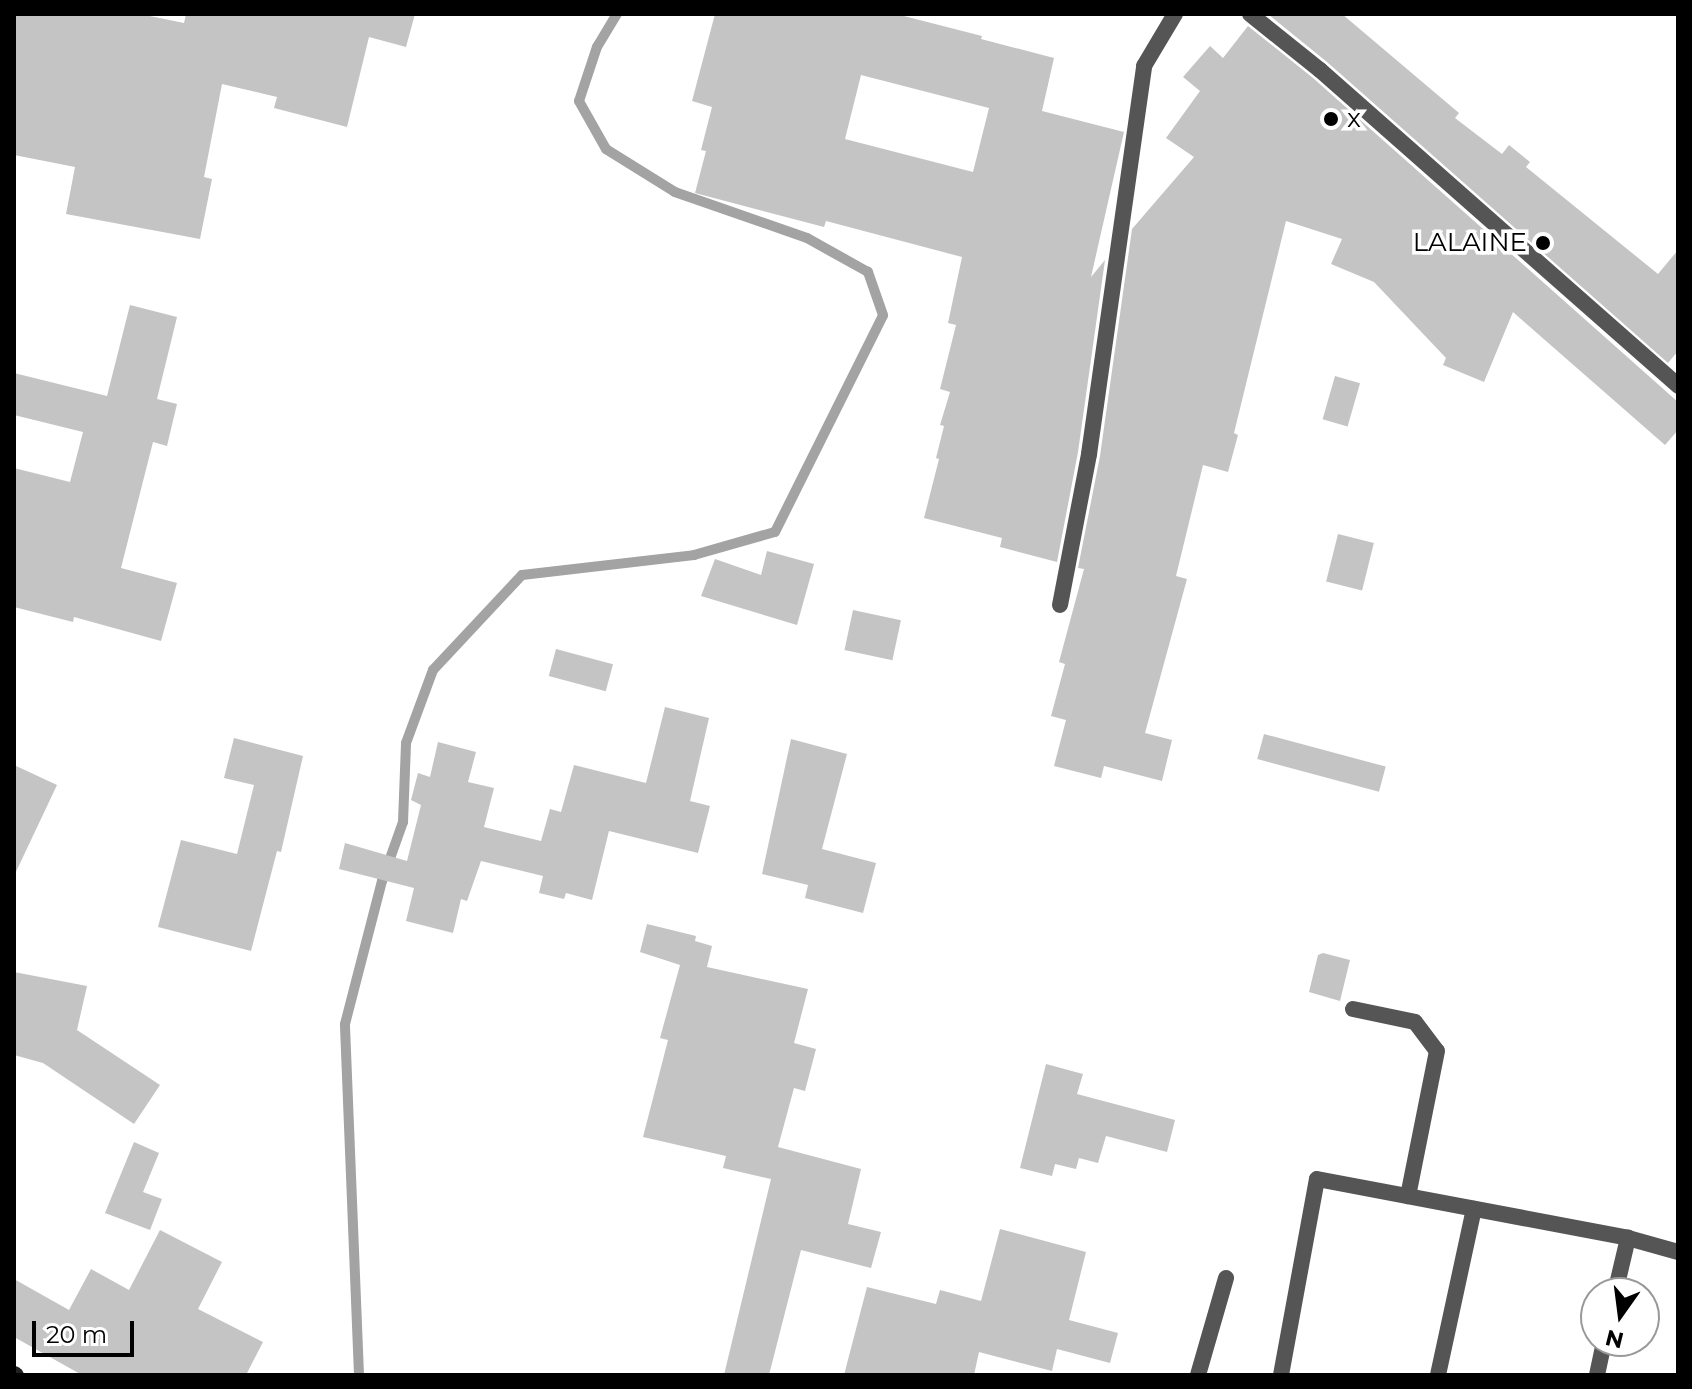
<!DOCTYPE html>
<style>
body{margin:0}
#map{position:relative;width:1692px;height:1389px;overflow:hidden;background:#fff;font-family:Montserrat,sans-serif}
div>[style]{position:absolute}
.stream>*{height:10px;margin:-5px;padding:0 5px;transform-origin:5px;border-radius:5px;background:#a3a3a3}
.building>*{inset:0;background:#c4c4c4;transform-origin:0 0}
.street>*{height:16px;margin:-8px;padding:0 8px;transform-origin:8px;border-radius:8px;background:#555}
.secondary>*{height:16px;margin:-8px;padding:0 8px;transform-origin:8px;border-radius:8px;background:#222}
.dots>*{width:22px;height:22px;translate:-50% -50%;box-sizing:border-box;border:4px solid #fff;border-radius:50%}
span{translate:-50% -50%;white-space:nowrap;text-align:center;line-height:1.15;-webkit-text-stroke:7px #fff;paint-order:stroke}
.poi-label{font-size:26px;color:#000}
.left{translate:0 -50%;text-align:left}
.right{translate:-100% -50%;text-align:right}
.frame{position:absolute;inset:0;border:16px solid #000;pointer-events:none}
.north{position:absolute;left:1580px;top:1277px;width:80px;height:80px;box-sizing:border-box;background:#fff;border:2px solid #999;border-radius:50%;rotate:194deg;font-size:22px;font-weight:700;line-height:32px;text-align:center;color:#000}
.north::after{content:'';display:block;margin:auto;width:28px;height:36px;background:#000;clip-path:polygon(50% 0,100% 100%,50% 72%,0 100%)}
.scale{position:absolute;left:32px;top:1321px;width:102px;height:36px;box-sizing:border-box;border:4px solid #000;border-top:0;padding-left:10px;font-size:24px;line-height:28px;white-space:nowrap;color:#000;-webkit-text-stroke:6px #fff;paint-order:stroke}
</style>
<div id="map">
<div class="stream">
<i style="left:359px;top:1375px;width:351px;rotate:-92.3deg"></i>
<i style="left:345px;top:1024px;width:148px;rotate:-75.5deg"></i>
<i style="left:382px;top:881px;width:63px;rotate:-70.4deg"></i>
<i style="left:403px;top:822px;width:79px;rotate:-87.8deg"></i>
<i style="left:406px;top:743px;width:78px;rotate:-69.7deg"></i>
<i style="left:433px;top:670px;width:130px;rotate:-46.9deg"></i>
<i style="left:522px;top:575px;width:173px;rotate:-6.6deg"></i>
<i style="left:694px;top:555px;width:84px;rotate:-15.9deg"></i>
<i style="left:775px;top:532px;width:242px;rotate:-63.5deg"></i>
<i style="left:883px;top:315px;width:46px;rotate:-109.2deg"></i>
<i style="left:868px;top:272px;width:70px;rotate:-150.9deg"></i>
<i style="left:807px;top:238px;width:140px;rotate:-160.8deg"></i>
<i style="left:675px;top:192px;width:81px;rotate:-148.1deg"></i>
<i style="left:606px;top:149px;width:55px;rotate:-119.4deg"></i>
<i style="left:579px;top:101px;width:57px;rotate:-71.6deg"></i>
<i style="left:597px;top:47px;width:39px;rotate:-59deg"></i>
</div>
<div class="building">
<i style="clip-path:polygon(14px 14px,140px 14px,184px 23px,186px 14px,415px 14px,406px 47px,369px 37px,347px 127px,274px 108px,277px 97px,222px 84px,204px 177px,212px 179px,200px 239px,66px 214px,75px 167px,14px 155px)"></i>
<i style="clip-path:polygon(evenodd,715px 14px,896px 14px,982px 36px,981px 39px,1054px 58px,1042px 111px,1124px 132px,1091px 277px,1105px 260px,1078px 452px,1057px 562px,1000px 547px,1002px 538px,924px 518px,939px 459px,936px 458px,944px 426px,940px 425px,950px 392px,940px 389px,956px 325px,948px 323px,962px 257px,826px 221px,824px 227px,695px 193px,706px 151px,701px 150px,712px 107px,692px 101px,715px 14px,861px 75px,989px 108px,973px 172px,845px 139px,861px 75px)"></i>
<i style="clip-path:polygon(1268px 14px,1342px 14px,1459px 113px,1455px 118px,1502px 154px,1509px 145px,1530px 162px,1526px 167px,1658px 274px,1678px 250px,1678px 351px,1668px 363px,1327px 62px)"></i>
<i style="clip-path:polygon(1248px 26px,1313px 78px,1678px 402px,1678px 430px,1665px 445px,1513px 312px,1484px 382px,1443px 365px,1446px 358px,1374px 282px,1331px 264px,1342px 239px,1286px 221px,1234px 433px,1238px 435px,1228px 472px,1203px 465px,1176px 576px,1187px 579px,1145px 733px,1172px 740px,1162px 781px,1104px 766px,1101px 778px,1054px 766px,1066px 720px,1051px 716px,1065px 664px,1059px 662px,1084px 569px,1078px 568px,1100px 456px,1132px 229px,1194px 157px,1166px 138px,1200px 91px,1183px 77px,1210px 46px,1223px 58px)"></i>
<i style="clip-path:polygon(130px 305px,177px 317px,157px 399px,177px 404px,167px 446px,153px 442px,121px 568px,177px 583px,161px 641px,74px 617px,73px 622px,14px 607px,14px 468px,70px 482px,83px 432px,14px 415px,14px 373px,107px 396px)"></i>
<i style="left:1335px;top:376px;width:26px;height:45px;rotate:16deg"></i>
<i style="left:1338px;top:534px;width:37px;height:49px;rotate:14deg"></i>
<i style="clip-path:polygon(767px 551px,814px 564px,797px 625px,701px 596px,715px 559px,761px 575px)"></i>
<i style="left:853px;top:610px;width:49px;height:41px;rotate:12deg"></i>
<i style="left:556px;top:649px;width:59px;height:28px;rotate:15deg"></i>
<i style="clip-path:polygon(665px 707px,709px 718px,690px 801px,710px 806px,698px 853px,609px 831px,592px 900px,566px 893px,564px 899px,539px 893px,543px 876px,481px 861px,467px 901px,461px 899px,453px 933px,406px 921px,414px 888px,339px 869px,345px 843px,407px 861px,421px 805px,411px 800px,418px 773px,430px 777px,438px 742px,476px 752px,468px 782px,494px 788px,484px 827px,541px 841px,550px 809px,561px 812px,574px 765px,646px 783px)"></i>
<i style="left:1264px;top:734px;width:126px;height:26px;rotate:15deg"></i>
<i style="clip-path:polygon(234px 738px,303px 756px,281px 852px,277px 851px,251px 951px,158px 927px,181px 840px,237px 854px,254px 785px,224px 778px)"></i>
<i style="clip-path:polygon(791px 739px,847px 754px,822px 849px,876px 863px,863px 913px,805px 898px,808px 885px,762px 874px)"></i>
<i style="clip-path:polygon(14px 765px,57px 785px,14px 876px)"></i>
<i style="clip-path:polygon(647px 924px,696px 936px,695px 941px,712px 946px,707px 967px,808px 989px,794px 1043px,816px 1049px,805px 1091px,794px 1088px,778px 1147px,861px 1169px,848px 1224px,881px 1232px,871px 1268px,801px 1250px,769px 1375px,724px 1375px,771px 1179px,723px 1168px,726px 1156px,643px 1137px,668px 1040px,660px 1038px,680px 965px,640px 952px)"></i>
<i style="clip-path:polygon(1323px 953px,1350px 960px,1340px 1001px,1309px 992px,1318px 955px)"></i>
<i style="clip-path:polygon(14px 972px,87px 986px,77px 1030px,160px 1085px,134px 1124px,43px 1063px,14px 1055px)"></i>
<i style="clip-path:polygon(1046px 1064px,1083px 1074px,1077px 1094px,1175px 1120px,1167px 1152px,1106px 1136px,1098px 1163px,1079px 1158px,1076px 1169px,1055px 1164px,1052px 1176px,1020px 1168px)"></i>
<i style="clip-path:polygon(134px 1142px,159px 1153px,143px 1192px,162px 1199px,150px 1230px,105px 1213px)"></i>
<i style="clip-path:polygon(1000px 1229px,1086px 1252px,1069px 1320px,1118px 1333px,1110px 1363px,1057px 1349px,1052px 1371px,979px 1352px,974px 1375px,844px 1375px,867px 1287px,936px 1304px,940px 1290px,981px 1301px)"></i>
<i style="clip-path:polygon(160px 1230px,222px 1262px,198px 1309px,263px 1342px,246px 1375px,82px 1375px,14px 1337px,14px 1279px,69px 1310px,91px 1269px,129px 1290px)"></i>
</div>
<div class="street">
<i style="left:1250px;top:14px;width:90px;rotate:38.7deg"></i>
<i style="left:1320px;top:70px;width:478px;rotate:41.4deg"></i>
<i style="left:1060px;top:605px;width:154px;rotate:-79.1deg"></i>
<i style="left:1089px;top:454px;width:392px;rotate:-81.9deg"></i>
<i style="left:1144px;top:66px;width:61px;rotate:-59.2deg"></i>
<i style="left:1353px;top:1009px;width:63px;rotate:11.8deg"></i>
<i style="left:1415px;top:1022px;width:36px;rotate:53deg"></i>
<i style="left:1437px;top:1051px;width:148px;rotate:101.3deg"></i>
<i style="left:1615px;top:1293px;width:57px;rotate:-76.7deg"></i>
<i style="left:1198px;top:1375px;width:101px;rotate:-73.9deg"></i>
<i style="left:1281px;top:1375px;width:199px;rotate:-79.6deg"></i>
<i style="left:1317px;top:1179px;width:317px;rotate:10.7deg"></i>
<i style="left:1628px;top:1238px;width:52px;rotate:15.6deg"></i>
<i style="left:1438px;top:1375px;width:170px;rotate:-77.8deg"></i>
<i style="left:1597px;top:1375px;width:35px;rotate:-78deg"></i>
</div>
<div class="secondary">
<i style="left:14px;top:1374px;width:2px;rotate:27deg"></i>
</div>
<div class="dots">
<i style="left:1331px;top:119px;background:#000"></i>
<i style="left:1543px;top:243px;background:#000"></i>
</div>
<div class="poi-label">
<span class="left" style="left:1347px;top:119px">x</span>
<span class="right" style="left:1527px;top:243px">LALAINE</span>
</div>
<div class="frame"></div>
<div class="north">N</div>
<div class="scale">20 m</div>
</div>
